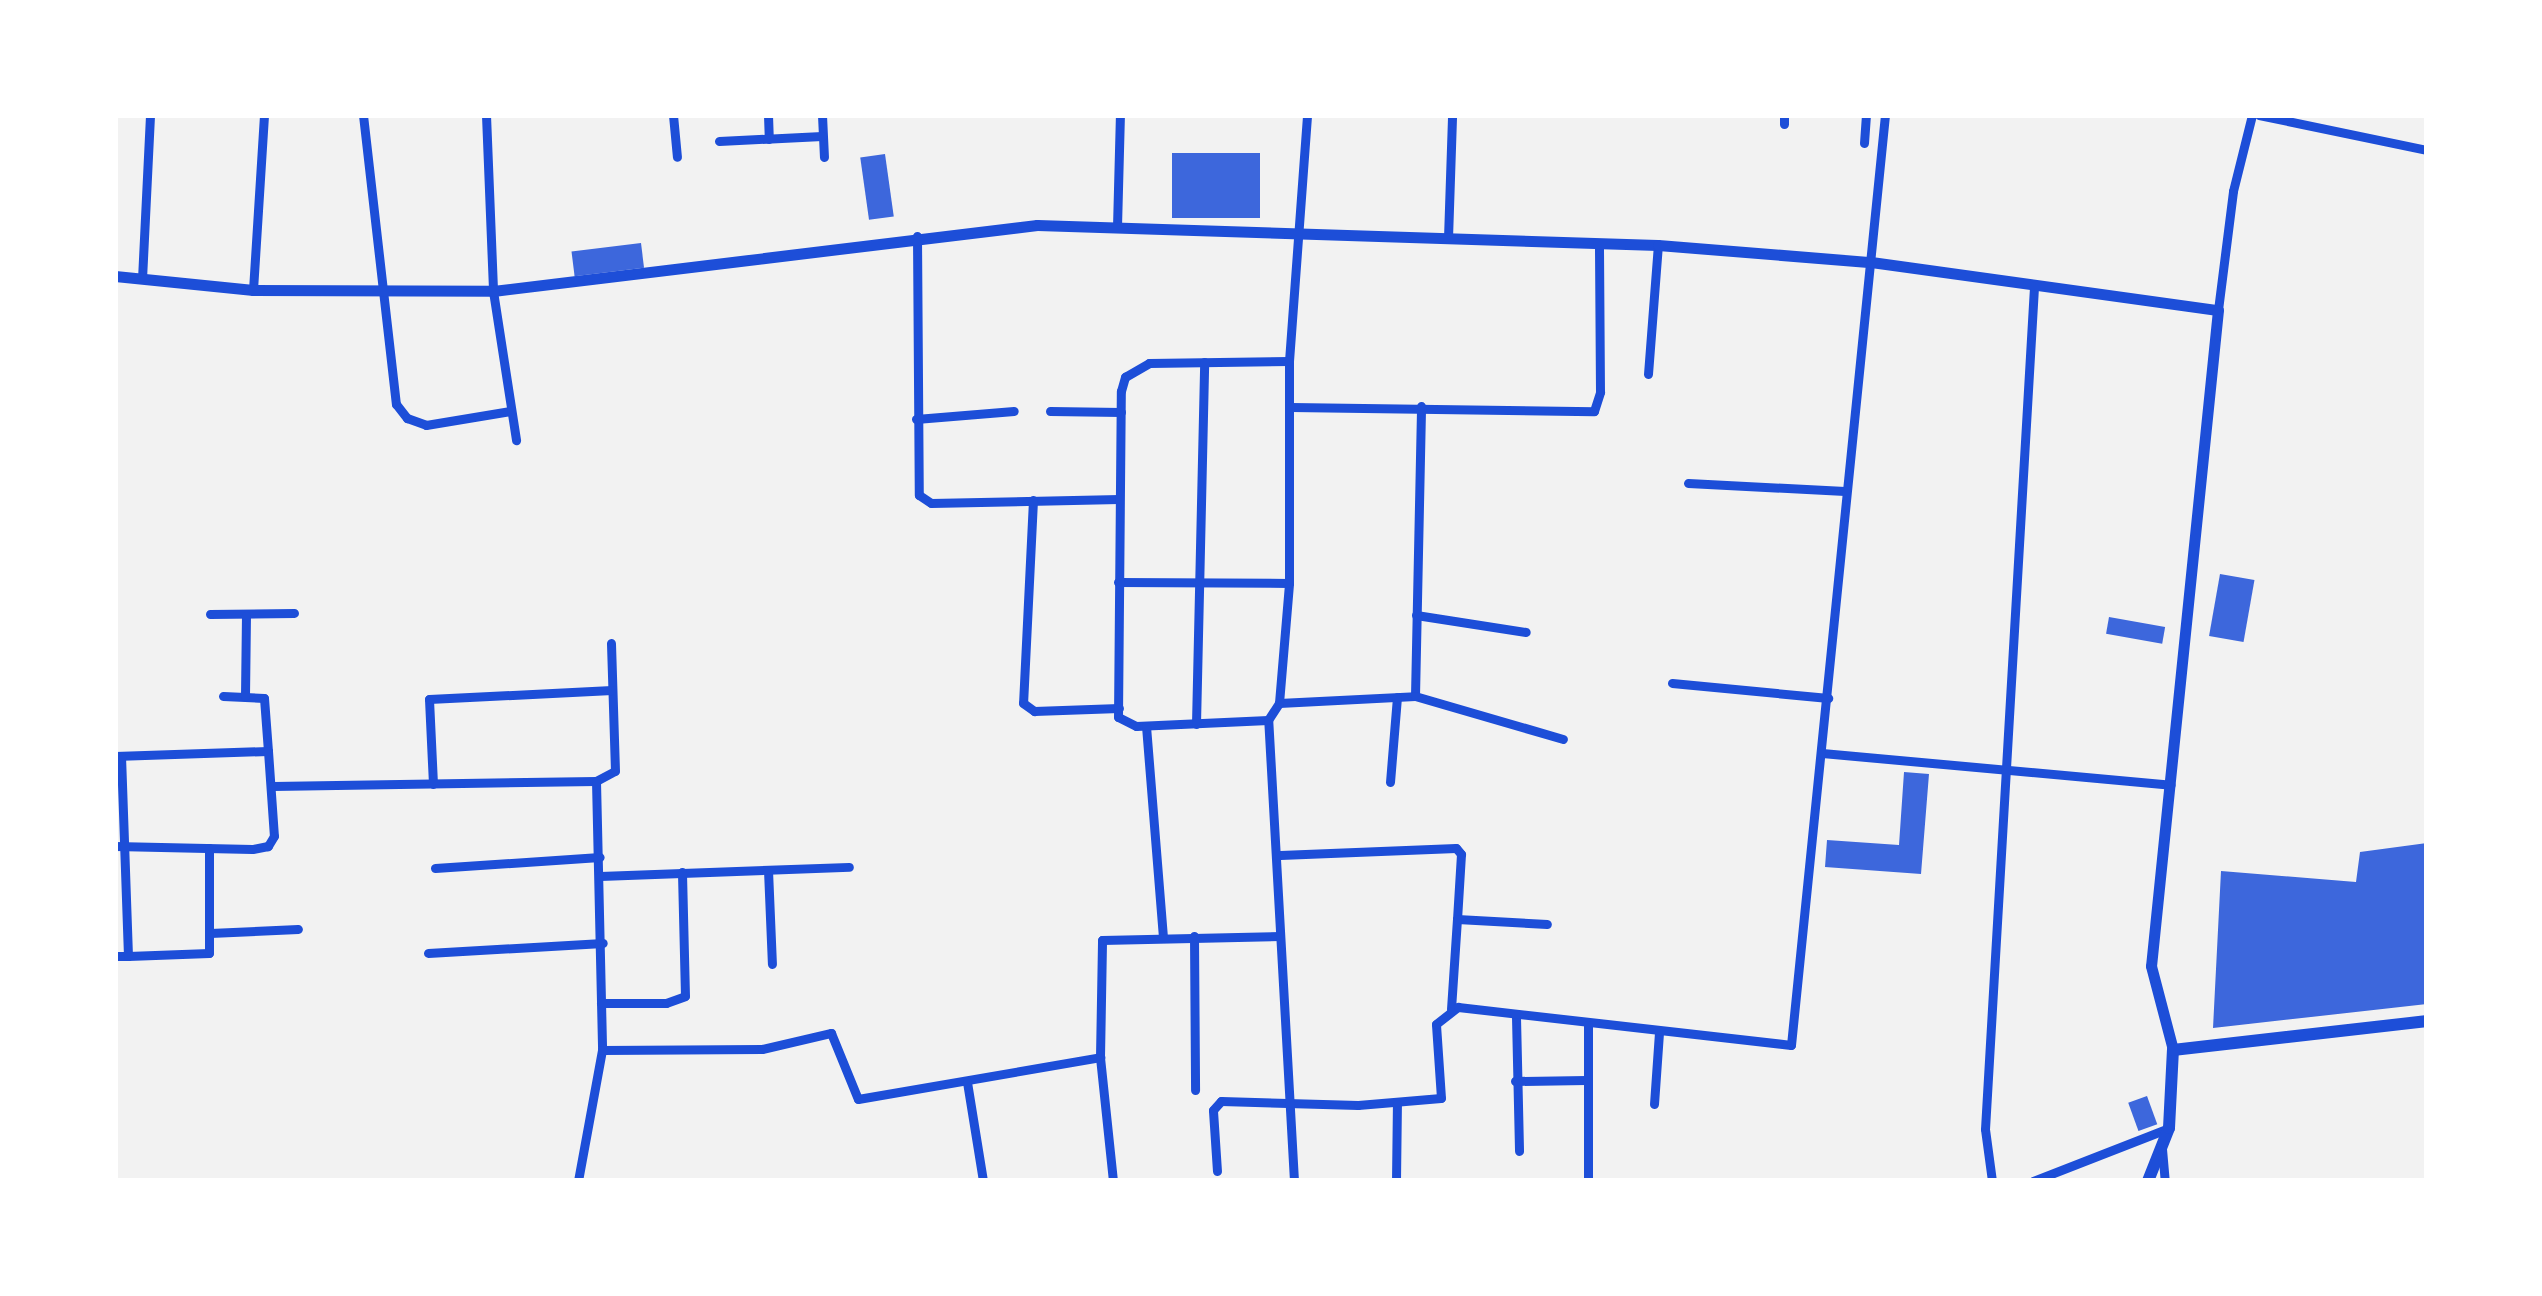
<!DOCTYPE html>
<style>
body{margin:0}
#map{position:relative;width:2542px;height:1296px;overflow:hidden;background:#f2f2f2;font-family:Poppins,sans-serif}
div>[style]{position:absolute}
.building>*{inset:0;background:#3d67dc;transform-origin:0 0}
.minor>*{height:9px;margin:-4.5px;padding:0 4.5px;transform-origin:4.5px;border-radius:4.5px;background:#1d4ed8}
.tertiary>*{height:11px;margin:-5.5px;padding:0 5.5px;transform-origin:5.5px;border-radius:5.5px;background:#1d4ed8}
.secondary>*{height:12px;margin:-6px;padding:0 6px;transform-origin:6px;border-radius:6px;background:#1d4ed8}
span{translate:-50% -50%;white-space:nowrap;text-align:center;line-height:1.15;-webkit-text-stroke:8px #fff;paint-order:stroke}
.frame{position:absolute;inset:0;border:118px solid #fff;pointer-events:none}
</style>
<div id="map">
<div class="building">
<i style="left:1172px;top:153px;width:88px;height:65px"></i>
<i style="left:885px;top:154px;width:63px;height:25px;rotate:82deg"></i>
<i style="left:641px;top:243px;width:25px;height:70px;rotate:83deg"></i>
<i style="left:2220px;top:574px;width:35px;height:63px;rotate:10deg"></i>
<i style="left:2109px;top:617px;width:57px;height:17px;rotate:10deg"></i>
<i style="clip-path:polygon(1904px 772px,1929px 774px,1921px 874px,1825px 867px,1827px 840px,1899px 845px)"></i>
<i style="clip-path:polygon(2427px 843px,2427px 1004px,2213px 1028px,2221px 871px,2356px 882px,2360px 852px)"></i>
<i style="left:2147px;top:1096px;width:30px;height:20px;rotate:70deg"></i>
</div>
<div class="minor">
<i style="left:363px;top:115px;width:291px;rotate:83.5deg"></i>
<i style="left:396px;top:404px;width:18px;rotate:52deg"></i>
<i style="left:407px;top:418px;width:20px;rotate:20deg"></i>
<i style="left:426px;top:425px;width:86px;rotate:-9.4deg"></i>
<i style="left:486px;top:115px;width:176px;rotate:87.7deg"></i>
<i style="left:493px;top:291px;width:151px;rotate:81.2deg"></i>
<i style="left:673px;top:115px;width:42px;rotate:84.6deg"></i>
<i style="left:768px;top:115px;width:24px;rotate:88deg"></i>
<i style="left:822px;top:115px;width:42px;rotate:87.3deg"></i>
<i style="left:2259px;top:115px;width:172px;rotate:11.8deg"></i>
<i style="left:1784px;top:124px;width:9px;rotate:-90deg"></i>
<i style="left:719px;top:141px;width:103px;rotate:-2.8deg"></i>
<i style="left:1864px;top:143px;width:28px;rotate:-86deg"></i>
<i style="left:1117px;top:227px;width:112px;rotate:-88.5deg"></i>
<i style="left:917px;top:236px;width:259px;rotate:89.6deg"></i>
<i style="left:919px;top:495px;width:14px;rotate:34deg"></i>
<i style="left:931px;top:503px;width:188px;rotate:-1.2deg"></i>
<i style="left:1448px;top:238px;width:123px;rotate:-88.1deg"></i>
<i style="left:142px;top:279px;width:164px;rotate:-87.2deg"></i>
<i style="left:253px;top:290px;width:175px;rotate:-86.4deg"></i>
<i style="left:2218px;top:310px;width:120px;rotate:-82.8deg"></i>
<i style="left:2233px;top:191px;width:78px;rotate:-76deg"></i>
<i style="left:1648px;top:374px;width:129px;rotate:-85.6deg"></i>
<i style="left:1291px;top:407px;width:303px;rotate:0.8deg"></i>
<i style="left:1594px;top:411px;width:20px;rotate:-72deg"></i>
<i style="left:1600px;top:392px;width:149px;rotate:-90.4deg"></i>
<i style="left:1050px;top:411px;width:71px;rotate:0.8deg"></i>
<i style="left:916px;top:419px;width:98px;rotate:-4.7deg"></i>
<i style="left:1688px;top:483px;width:157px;rotate:2.9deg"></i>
<i style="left:1033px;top:500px;width:203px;rotate:92.8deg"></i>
<i style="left:1023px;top:703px;width:14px;rotate:36deg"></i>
<i style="left:1034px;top:711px;width:85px;rotate:-2deg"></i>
<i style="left:1118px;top:582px;width:171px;rotate:0.3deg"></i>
<i style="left:210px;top:614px;width:84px;rotate:-0.7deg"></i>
<i style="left:1416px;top:615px;width:111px;rotate:8.8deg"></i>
<i style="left:1672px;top:683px;width:157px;rotate:5.5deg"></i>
<i style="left:223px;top:696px;width:41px;rotate:2.8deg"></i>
<i style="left:264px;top:698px;width:53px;rotate:85.7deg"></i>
<i style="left:245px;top:696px;width:80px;rotate:-89.3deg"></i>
<i style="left:1415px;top:696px;width:290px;rotate:-88.8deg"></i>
<i style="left:1279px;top:703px;width:136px;rotate:-2.9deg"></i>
<i style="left:1415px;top:696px;width:154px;rotate:16.2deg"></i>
<i style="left:1268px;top:720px;width:132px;rotate:177.4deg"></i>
<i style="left:1136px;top:726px;width:20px;rotate:-153deg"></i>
<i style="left:1118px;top:717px;width:326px;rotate:-89.5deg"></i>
<i style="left:1121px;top:391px;width:15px;rotate:-74deg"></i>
<i style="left:1125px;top:377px;width:28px;rotate:-30deg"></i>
<i style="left:1149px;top:363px;width:140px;rotate:-0.8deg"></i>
<i style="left:1196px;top:724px;width:362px;rotate:-88.7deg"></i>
<i style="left:1146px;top:726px;width:211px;rotate:85.4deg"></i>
<i style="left:1822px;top:753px;width:350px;rotate:5.2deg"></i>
<i style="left:115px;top:756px;width:153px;rotate:-1.9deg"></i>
<i style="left:268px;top:751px;width:85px;rotate:86deg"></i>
<i style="left:274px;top:836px;width:12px;rotate:121deg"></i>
<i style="left:268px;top:846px;width:16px;rotate:169deg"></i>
<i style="left:252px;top:849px;width:137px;rotate:-178.7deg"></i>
<i style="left:596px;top:781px;width:21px;rotate:-28deg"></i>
<i style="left:615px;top:771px;width:128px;rotate:-91.8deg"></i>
<i style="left:1390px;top:782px;width:85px;rotate:-85.3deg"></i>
<i style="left:433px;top:784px;width:85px;rotate:-92.7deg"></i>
<i style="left:429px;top:699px;width:183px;rotate:-2.8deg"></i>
<i style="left:273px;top:786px;width:323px;rotate:-0.9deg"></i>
<i style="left:596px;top:781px;width:269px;rotate:88.7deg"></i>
<i style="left:602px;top:1050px;width:133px;rotate:100.4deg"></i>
<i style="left:1280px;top:855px;width:176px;rotate:-2.3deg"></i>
<i style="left:1456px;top:848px;width:8px;rotate:50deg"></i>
<i style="left:1461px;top:854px;width:65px;rotate:93.5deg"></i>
<i style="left:1457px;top:919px;width:90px;rotate:3.2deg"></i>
<i style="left:435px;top:868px;width:165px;rotate:-3.8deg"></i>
<i style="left:768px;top:870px;width:94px;rotate:87.6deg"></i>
<i style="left:600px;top:876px;width:249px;rotate:-2.1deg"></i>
<i style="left:210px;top:933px;width:88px;rotate:-2.6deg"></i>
<i style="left:1194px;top:936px;width:154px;rotate:89.6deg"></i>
<i style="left:428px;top:953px;width:175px;rotate:-3.3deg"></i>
<i style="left:115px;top:956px;width:13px"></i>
<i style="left:128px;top:956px;width:200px;rotate:-92deg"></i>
<i style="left:128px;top:956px;width:81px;rotate:-2.1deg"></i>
<i style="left:209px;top:953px;width:105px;rotate:-90deg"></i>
<i style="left:601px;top:1003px;width:65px"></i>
<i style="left:666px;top:1003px;width:20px;rotate:-20deg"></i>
<i style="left:685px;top:996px;width:124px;rotate:-91.4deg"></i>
<i style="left:1451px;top:1009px;width:90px;rotate:-86.2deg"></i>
<i style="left:1516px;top:1017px;width:134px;rotate:88.7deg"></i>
<i style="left:602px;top:1050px;width:160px;rotate:-0.4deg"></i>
<i style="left:762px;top:1049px;width:71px;rotate:-13.1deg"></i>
<i style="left:831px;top:1033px;width:71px;rotate:67.8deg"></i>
<i style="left:858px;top:1099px;width:246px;rotate:-9.8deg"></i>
<i style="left:1515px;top:1081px;width:71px;rotate:-0.8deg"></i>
<i style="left:967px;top:1082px;width:100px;rotate:80.8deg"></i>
<i style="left:1654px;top:1104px;width:71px;rotate:-86deg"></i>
<i style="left:2162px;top:1149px;width:32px;rotate:85deg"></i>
<i style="left:1217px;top:1171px;width:61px;rotate:-93.8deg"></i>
<i style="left:1213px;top:1110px;width:12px;rotate:-48deg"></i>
<i style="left:1221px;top:1101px;width:137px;rotate:1.7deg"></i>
<i style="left:1358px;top:1105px;width:83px;rotate:-4.8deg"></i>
<i style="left:1441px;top:1098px;width:74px;rotate:-93.9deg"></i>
<i style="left:1436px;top:1024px;width:28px;rotate:-38deg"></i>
<i style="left:1458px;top:1007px;width:335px;rotate:6.5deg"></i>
<i style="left:1791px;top:1045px;width:935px;rotate:-84.23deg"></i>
<i style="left:1113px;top:1181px;width:125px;rotate:-96deg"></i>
<i style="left:1100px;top:1057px;width:117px;rotate:-89deg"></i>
<i style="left:1102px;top:940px;width:178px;rotate:-1.3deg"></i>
<i style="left:1294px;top:1181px;width:462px;rotate:-93.2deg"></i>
<i style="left:1268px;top:720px;width:20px;rotate:-57deg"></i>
<i style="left:1279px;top:703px;width:120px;rotate:-85.2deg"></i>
<i style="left:1289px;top:583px;width:222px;rotate:-90deg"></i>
<i style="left:1289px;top:361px;width:247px;rotate:-85.8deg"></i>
<i style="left:1396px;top:1181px;width:77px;rotate:-89.3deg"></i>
<i style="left:1588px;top:1181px;width:156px;rotate:-90deg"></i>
<i style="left:1992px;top:1181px;width:52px;rotate:-97.7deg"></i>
<i style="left:1985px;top:1129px;width:844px;rotate:-86.67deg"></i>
<i style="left:2033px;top:1181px;width:146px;rotate:-21.3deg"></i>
</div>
<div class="tertiary">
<i style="left:115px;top:276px;width:139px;rotate:5.8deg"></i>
<i style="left:253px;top:290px;width:240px;rotate:0.2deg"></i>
<i style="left:493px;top:291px;width:548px;rotate:-6.92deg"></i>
<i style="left:1037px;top:225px;width:621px;rotate:1.84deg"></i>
<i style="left:1658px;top:245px;width:214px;rotate:4.6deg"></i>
<i style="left:1871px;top:262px;width:350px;rotate:7.9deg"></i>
<i style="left:2218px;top:310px;width:659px;rotate:95.83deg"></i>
<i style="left:2151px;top:966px;width:87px;rotate:75.3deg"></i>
</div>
<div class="secondary">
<i style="left:2148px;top:1181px;width:57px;rotate:-68.4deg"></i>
<i style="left:2169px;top:1128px;width:78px;rotate:-87.1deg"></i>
<i style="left:2173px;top:1050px;width:256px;rotate:-6.5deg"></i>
</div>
<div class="frame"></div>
</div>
